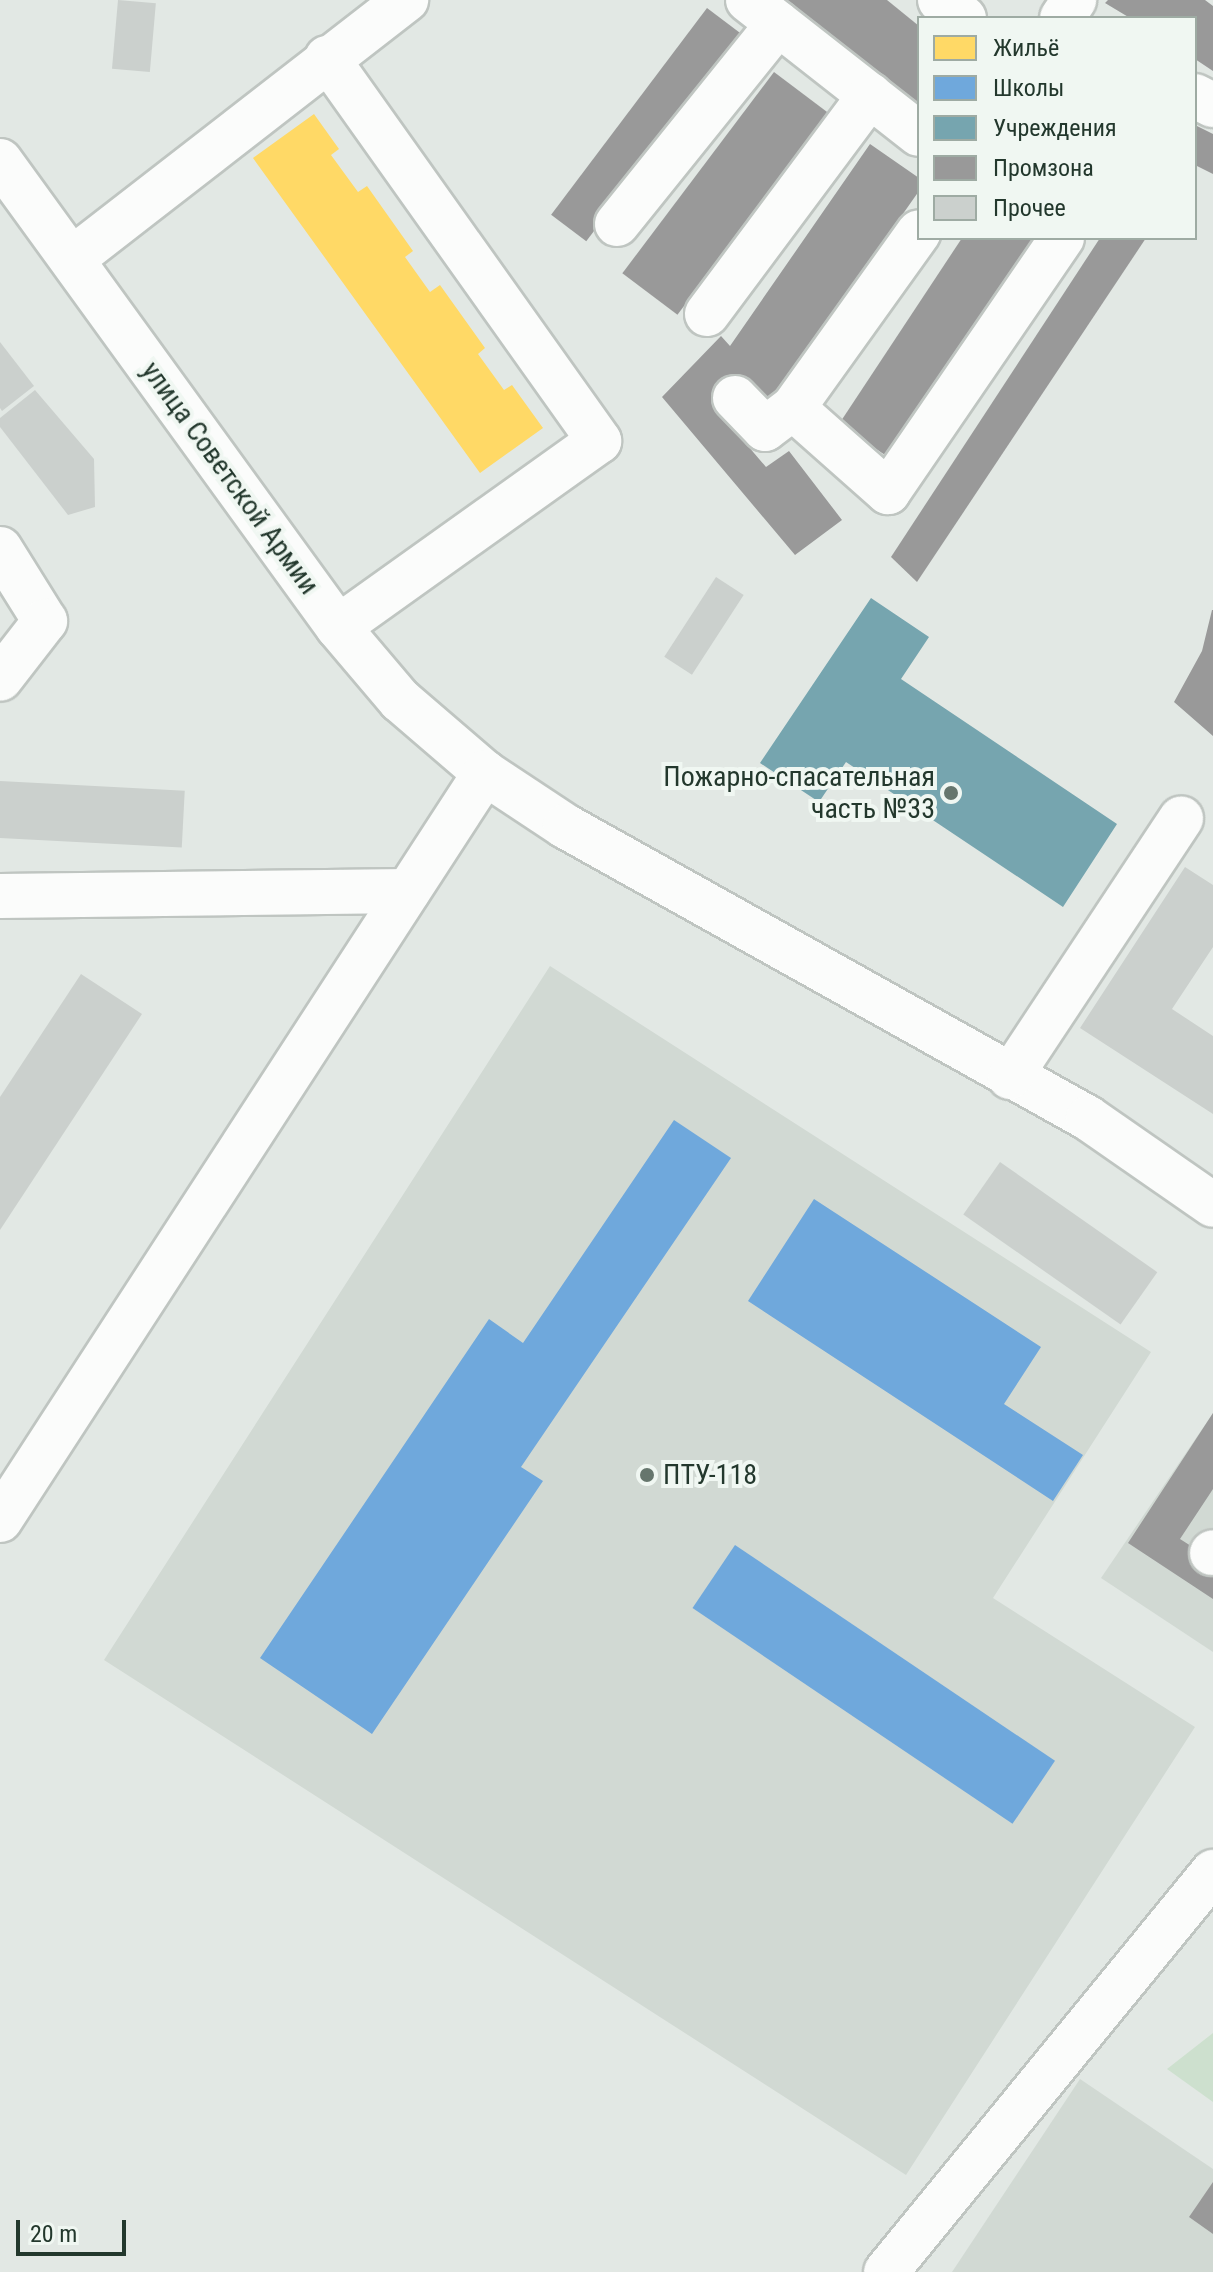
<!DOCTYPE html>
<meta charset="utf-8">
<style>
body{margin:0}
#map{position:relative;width:1213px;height:2272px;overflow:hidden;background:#e2e8e4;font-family:"Roboto Condensed",sans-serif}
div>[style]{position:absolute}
.built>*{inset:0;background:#d1d9d3}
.green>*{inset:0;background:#cde0ce}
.homes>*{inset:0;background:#ffd966}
.schools>*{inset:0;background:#6fa8dc;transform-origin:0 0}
.public>*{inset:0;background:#76a5af}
.industry>*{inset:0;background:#999;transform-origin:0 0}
.building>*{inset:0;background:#cbd0cd;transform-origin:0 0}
.roads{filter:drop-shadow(2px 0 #bfc5c1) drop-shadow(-2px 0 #bfc5c1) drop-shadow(0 2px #bfc5c1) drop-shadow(0 -2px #bfc5c1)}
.minor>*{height:44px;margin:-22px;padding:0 22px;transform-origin:22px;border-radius:22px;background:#fbfcfb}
.dots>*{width:22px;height:22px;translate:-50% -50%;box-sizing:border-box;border:4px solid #f0f7f2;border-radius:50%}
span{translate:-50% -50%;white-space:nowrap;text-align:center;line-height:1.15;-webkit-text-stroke:8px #f0f7f2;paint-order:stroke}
.street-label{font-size:28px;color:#23382d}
.poi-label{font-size:28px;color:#23382d}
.right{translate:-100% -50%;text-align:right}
.left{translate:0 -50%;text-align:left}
.legend{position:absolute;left:917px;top:16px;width:280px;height:224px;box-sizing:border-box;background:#f0f7f2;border:2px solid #9eaba3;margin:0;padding:10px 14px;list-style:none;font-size:24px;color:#23382d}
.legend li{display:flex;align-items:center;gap:16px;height:40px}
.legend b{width:40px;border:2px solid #9eaba3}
.scale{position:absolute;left:16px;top:2220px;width:110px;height:36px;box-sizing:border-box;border:4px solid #23382d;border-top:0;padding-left:10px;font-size:24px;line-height:28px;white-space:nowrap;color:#23382d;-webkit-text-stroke:6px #f0f7f2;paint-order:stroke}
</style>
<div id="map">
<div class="built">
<i style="clip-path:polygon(550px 966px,1151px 1352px,993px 1598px,1195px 1727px,906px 2175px,104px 1660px)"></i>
<i style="clip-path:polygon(1213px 1413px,1213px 1652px,1101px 1578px)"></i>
<i style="clip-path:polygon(1080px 2079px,1213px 2169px,1213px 2272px,952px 2272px)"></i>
</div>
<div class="green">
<i style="clip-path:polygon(1213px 2033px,1213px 2102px,1167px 2069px)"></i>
</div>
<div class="homes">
<i style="clip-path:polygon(314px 114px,339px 149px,331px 155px,358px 192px,367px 186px,413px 251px,405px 257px,430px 292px,440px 285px,485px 348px,478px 354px,504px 390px,512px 385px,543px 428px,480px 473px,253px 158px)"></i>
</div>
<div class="schools">
<i style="clip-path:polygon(674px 1120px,731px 1158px,521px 1467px,543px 1481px,372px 1734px,260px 1658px,489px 1319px,523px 1343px)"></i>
<i style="clip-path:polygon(814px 1199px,1041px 1347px,1004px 1404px,1083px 1455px,1053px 1501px,748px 1301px)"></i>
<i style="left:735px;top:1545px;width:386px;height:76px;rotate:34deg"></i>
</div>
<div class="public">
<i style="clip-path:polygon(871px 598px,929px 637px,901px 679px,1117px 824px,1063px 907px,846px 762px,819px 802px,760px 763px)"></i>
</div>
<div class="industry">
<i style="clip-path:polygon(778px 0,887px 0,919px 26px,919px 114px)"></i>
<i style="clip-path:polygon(1108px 0,1205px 0,1213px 6px,1213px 71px,1195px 59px,1195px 18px,1130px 18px,1105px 3px)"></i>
<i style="left:707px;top:8px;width:44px;height:259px;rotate:37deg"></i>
<i style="left:774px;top:72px;width:69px;height:252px;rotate:37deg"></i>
<i style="clip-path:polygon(1195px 125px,1213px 134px,1213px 174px,1195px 165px)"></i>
<i style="clip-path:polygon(870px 144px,919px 178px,919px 191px,777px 393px,759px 409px,721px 401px,725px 419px,766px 467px,789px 451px,842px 520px,795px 555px,662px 397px,721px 336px,730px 346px)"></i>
<i style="clip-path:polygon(962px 238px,1037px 238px,891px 459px,839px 424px)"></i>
<i style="clip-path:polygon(1100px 238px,1146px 238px,917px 582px,891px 557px)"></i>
<i style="clip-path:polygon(1212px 610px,1213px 610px,1213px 736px,1174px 702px,1202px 651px)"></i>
<i style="clip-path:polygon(1213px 1413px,1213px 1489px,1180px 1539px,1213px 1560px,1213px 1599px,1128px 1543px)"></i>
<i style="clip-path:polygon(1213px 2182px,1213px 2234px,1189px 2217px)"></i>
</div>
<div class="building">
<i style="left:118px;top:0;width:38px;height:69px;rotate:5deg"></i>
<i style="clip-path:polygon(0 342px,34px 386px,2px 411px,0 408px)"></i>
<i style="clip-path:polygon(35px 390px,94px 459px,95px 507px,68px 515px,0 427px,0 418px)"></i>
<i style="left:716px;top:577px;width:33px;height:95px;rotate:33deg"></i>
<i style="left:0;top:781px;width:185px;height:57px;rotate:3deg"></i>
<i style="clip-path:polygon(1185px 867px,1213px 885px,1213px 947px,1172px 1009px,1213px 1036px,1213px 1114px,1080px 1028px)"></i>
<i style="clip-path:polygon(81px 974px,142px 1014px,0 1230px,0 1097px)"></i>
<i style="left:1000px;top:1162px;width:192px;height:64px;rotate:35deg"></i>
</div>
<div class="roads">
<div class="minor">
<i style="left:748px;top:0;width:217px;rotate:38.1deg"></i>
<i style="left:940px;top:0;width:30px;rotate:37deg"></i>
<i style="left:1062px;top:18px;width:22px;rotate:-56deg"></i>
<i style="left:327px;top:58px;width:470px;rotate:54.6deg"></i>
<i style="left:599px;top:441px;width:320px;rotate:144.5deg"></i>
<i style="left:1195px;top:96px;width:20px;rotate:27deg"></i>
<i style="left:0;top:161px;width:576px;rotate:54.05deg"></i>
<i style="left:338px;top:627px;width:96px;rotate:49.7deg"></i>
<i style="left:400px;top:700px;width:112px;rotate:40.7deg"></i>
<i style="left:485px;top:773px;width:96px;rotate:33.5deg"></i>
<i style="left:565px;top:826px;width:599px;rotate:29.18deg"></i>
<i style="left:1088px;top:1118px;width:152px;rotate:34.8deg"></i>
<i style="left:617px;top:224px;width:257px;rotate:-51.2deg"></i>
<i style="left:72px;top:259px;width:423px;rotate:-37.8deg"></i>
<i style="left:707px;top:314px;width:273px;rotate:-53.3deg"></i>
<i style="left:735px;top:398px;width:43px;rotate:45.9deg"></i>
<i style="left:765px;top:429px;width:35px;rotate:-37deg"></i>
<i style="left:793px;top:408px;width:216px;rotate:-54.4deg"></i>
<i style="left:793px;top:408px;width:127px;rotate:41.5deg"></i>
<i style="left:888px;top:492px;width:308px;rotate:-55.6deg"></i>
<i style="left:0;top:549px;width:85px;rotate:58deg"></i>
<i style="left:45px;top:621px;width:73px;rotate:127.8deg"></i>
<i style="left:0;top:896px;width:408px;rotate:-0.7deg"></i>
<i style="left:1010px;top:1077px;width:310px;rotate:-56.5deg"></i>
<i style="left:0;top:1520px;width:891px;rotate:-57.01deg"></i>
<i style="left:1212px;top:1553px;width:1px;rotate:-45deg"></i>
<i style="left:886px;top:2272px;width:517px;rotate:-50.73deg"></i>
</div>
</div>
<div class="dots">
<i style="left:951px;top:793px;background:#66766d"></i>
<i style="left:647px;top:1475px;background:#66766d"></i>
</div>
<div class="street-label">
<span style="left:230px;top:478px;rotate:54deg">улица Советской Армии</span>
</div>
<div class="poi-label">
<span class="right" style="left:935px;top:793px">Пожарно-спасательная<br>часть №33</span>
<span class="left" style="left:663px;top:1475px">ПТУ-118</span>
</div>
<ul class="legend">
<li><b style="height:22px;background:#ffd966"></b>Жильё</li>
<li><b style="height:22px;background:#6fa8dc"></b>Школы</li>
<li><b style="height:22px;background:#76a5af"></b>Учреждения</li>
<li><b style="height:22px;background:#999"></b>Промзона</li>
<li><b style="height:22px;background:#cbd0cd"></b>Прочее</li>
</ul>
<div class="scale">20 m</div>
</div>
